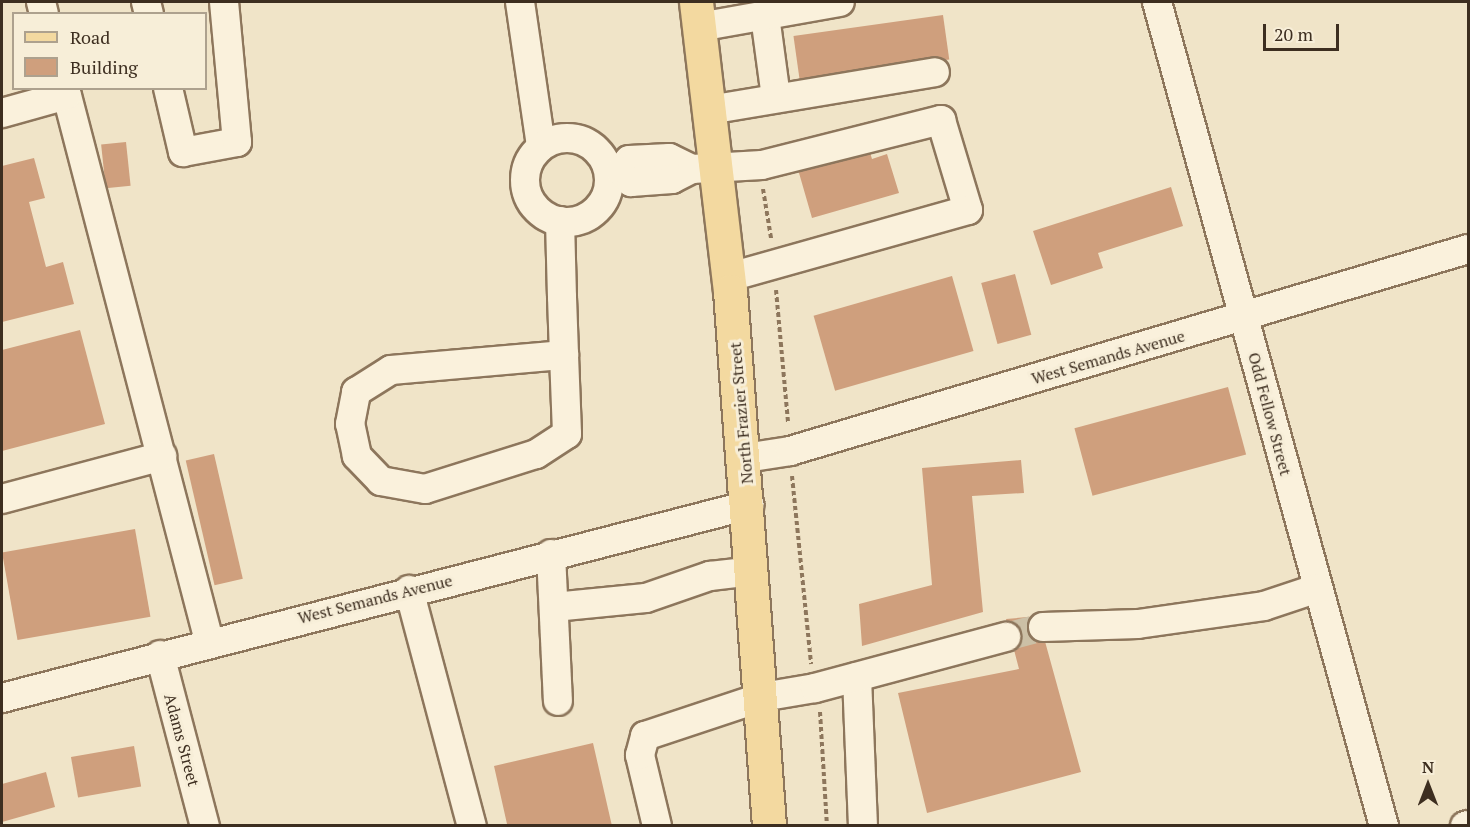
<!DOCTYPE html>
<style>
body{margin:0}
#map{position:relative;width:1470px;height:827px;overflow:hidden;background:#f0e4c8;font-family:"PT Serif",serif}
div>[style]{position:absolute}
.building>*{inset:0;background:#cf9f7d;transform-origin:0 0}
.minor-tunnel>*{height:28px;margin-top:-14px;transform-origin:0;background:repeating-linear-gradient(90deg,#ccc0a6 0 28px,transparent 0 42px)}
.path>*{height:4px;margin-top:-2px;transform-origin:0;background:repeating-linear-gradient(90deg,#8d765c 0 4.5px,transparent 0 7.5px)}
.roads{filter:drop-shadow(2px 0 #8d765c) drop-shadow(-2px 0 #8d765c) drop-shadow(0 2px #8d765c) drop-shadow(0 -2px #8d765c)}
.minor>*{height:28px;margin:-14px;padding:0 14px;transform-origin:14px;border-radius:14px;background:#faf1dc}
.minor>.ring{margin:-14px;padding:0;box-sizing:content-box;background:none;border:28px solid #faf1dc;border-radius:50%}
.major>*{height:33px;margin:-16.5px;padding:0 16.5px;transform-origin:16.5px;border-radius:16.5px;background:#f3d9a0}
span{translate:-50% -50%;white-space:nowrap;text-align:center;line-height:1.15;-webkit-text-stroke:6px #f7eed8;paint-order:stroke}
.street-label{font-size:16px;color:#3d2e20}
.frame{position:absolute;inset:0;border:3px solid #3d2e20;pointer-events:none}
.legend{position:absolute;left:12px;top:12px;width:195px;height:78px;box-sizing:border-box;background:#f7eed8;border:2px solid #ada18e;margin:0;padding:8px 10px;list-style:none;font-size:18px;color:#3d2e20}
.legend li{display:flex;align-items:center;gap:12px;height:30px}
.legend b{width:30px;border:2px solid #ada18e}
.north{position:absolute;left:1398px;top:755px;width:60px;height:60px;-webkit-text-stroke:4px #f7eed8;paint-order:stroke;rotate:0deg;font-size:16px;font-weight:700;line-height:24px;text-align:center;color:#3d2e20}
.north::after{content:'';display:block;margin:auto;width:21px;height:27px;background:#3d2e20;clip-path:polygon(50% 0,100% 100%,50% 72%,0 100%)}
.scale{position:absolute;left:1263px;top:24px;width:76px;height:27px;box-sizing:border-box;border:3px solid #3d2e20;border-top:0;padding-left:8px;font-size:18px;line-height:21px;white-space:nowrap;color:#3d2e20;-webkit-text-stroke:4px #f7eed8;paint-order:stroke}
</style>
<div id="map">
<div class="building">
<i style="left:943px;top:15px;width:45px;height:151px;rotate:82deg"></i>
<i style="left:126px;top:142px;width:44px;height:25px;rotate:84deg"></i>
<i style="clip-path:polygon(868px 146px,872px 159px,887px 154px,899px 193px,812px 218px,797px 166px)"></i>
<i style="clip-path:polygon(34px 158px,45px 198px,29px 202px,46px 267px,63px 262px,74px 304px,2px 322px,2px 166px)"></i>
<i style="clip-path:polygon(1171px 187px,1183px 226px,1098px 253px,1103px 268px,1051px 285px,1033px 231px)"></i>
<i style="left:1015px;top:274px;width:63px;height:35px;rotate:75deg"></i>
<i style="left:952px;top:276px;width:78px;height:144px;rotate:74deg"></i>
<i style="clip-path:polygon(80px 330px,105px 424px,2px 451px,2px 350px)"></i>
<i style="left:1228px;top:387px;width:70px;height:159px;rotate:75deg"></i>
<i style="left:214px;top:454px;width:128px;height:29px;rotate:77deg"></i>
<i style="clip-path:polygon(1021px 460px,1024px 493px,972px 496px,983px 612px,862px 646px,859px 604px,932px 585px,922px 468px)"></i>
<i style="left:135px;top:529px;width:89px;height:135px;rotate:80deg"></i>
<i style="clip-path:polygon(1038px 616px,1081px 772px,927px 813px,898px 693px,1019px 669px,1006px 619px)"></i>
<i style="clip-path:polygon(593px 743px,612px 826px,503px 826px,507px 824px,494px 766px)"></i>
<i style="left:134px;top:746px;width:41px;height:64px;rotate:80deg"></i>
<i style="clip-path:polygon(46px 772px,55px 807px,2px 822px,2px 784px)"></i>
</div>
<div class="minor-tunnel">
<i style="left:1006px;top:637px;width:38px;rotate:-15deg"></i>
</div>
<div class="path">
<i style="left:763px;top:189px;width:50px;rotate:80.7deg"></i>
<i style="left:776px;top:290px;width:134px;rotate:84.8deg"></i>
<i style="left:792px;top:476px;width:189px;rotate:84.2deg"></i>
<i style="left:820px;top:712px;width:114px;rotate:86.5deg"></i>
</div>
<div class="roads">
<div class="minor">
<i style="left:41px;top:2px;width:12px;rotate:76deg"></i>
<i style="left:146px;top:2px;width:12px;rotate:76deg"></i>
<i style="left:520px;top:2px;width:146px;rotate:81.7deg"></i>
<i style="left:1157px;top:2px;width:855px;rotate:74.6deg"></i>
<i style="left:765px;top:16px;width:82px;rotate:82.3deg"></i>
<i style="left:699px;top:27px;width:143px;rotate:-10.1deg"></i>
<i style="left:65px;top:88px;width:571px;rotate:75.4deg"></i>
<i style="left:168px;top:88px;width:66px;rotate:76.8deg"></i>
<i style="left:183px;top:152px;width:55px;rotate:-10.5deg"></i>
<i style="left:237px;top:142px;width:141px;rotate:-95.3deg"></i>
<i style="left:709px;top:110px;width:229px;rotate:-9.5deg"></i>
<i style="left:2px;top:113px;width:67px;rotate:-15.5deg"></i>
<i class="ring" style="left:525px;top:138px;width:56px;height:56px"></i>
<i style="left:692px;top:169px;width:25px;rotate:-154deg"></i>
<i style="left:669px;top:158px;width:40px;rotate:177.1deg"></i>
<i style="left:629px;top:160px;width:14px;rotate:126deg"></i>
<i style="left:621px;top:171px;width:15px;rotate:48deg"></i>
<i style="left:631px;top:182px;width:41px;rotate:-4.2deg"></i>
<i style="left:672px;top:179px;width:22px;rotate:-27deg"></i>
<i style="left:692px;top:169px;width:70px;rotate:-3.3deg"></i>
<i style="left:762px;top:165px;width:185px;rotate:-14.1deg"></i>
<i style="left:941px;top:120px;width:94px;rotate:73.3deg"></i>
<i style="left:968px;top:210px;width:248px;rotate:164.3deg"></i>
<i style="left:560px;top:221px;width:76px;rotate:88.5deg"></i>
<i style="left:562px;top:297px;width:58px;rotate:88deg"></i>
<i style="left:564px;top:355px;width:79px;rotate:87.8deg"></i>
<i style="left:567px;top:434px;width:37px;rotate:147deg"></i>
<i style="left:536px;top:454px;width:116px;rotate:162.5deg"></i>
<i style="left:425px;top:489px;width:45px;rotate:-169.7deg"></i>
<i style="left:381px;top:481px;width:35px;rotate:-134deg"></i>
<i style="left:357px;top:456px;width:33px;rotate:-102deg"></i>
<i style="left:350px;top:424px;width:33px;rotate:-79deg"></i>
<i style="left:356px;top:392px;width:41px;rotate:-32.2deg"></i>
<i style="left:391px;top:370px;width:174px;rotate:-5deg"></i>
<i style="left:745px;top:458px;width:46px;rotate:-8.8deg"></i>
<i style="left:790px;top:451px;width:707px;rotate:-16.59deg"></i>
<i style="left:2px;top:499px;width:166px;rotate:-15deg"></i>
<i style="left:551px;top:554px;width:147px;rotate:87.3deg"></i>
<i style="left:409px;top:590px;width:244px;rotate:75.1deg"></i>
<i style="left:554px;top:607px;width:92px;rotate:-5.6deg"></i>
<i style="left:646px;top:598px;width:68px;rotate:-19deg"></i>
<i style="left:710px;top:576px;width:43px;rotate:-6.6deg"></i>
<i style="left:1043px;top:627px;width:95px;rotate:-1.8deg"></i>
<i style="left:1138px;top:624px;width:127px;rotate:-8.1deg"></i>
<i style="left:1264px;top:606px;width:57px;rotate:-18.4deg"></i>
<i style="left:160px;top:655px;width:177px;rotate:75.3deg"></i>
<i style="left:857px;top:677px;width:149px;rotate:87.7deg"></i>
<i style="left:2px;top:698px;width:772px;rotate:-14.49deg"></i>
<i style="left:657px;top:826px;width:73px;rotate:-103.5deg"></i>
<i style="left:640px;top:755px;width:20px;rotate:-75deg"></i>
<i style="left:645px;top:736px;width:123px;rotate:-18.4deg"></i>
<i style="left:762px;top:697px;width:54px;rotate:-9.6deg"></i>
<i style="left:815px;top:688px;width:198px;rotate:-15deg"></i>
<i style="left:1465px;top:826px;width:3px;rotate:-18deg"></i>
</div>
<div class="major">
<i style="left:696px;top:2px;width:291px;rotate:83.3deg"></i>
<i style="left:730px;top:291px;width:536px;rotate:85.83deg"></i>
</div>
</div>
<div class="street-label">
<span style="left:1108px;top:357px;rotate:-16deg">West Semands Avenue</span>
<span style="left:741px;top:413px;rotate:-95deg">North Frazier Street</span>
<span style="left:1270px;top:414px;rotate:75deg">Odd Fellow Street</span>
<span style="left:375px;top:599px;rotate:-14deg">West Semands Avenue</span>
<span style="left:182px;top:740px;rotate:75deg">Adams Street</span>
</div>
<div class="frame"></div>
<ul class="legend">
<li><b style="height:8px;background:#f3d9a0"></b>Road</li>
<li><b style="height:16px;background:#cf9f7d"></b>Building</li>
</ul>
<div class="north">N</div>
<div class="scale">20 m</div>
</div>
